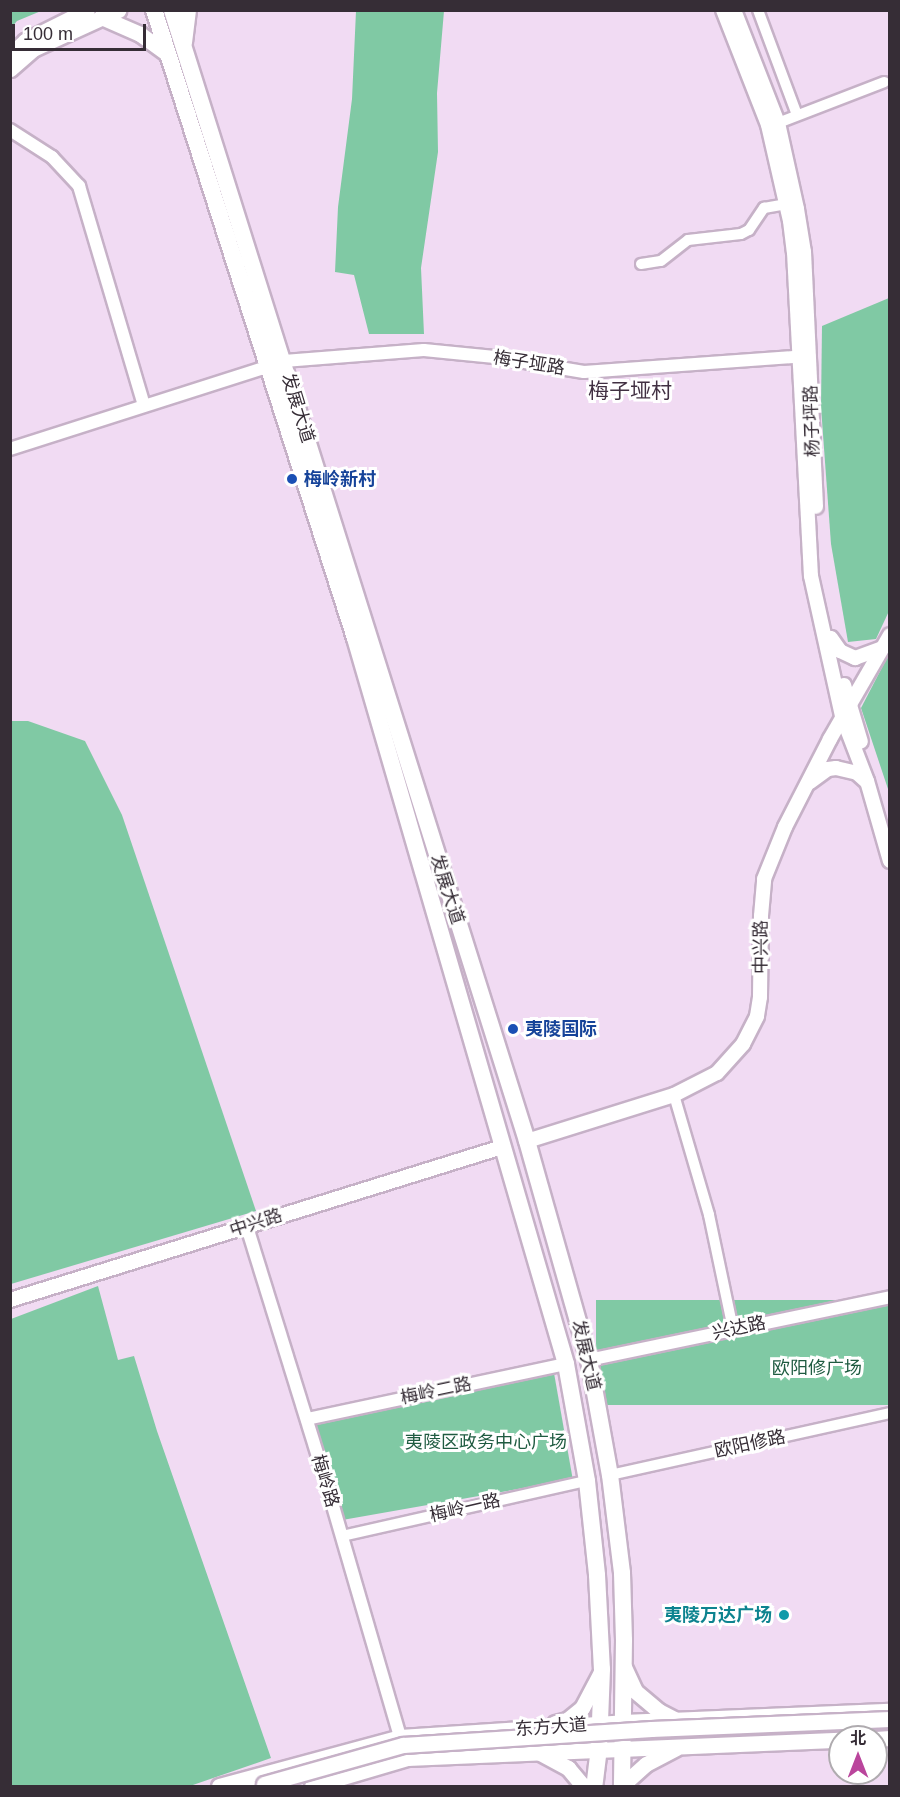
<!DOCTYPE html>
<meta charset="utf-8">
<style>
body{margin:0}
#map{position:relative;width:900px;height:1797px;overflow:hidden;background:#f1dbf3;font-family:Arial,"Noto Sans SC",sans-serif}
div>[style]{position:absolute}
.green>*{inset:0;background:#80c9a4;transform-origin:0 0}
.roads{filter:drop-shadow(2px 0 #c6b1c7) drop-shadow(-2px 0 #c6b1c7) drop-shadow(0 2px #c6b1c7) drop-shadow(0 -2px #c6b1c7)}
.minor>*{height:10px;margin:-5px;padding:0 5px;transform-origin:5px;border-radius:5px;background:#fff}
.tertiary>*{height:12px;margin:-6px;padding:0 6px;transform-origin:6px;border-radius:6px;background:#fff}
.secondary>*{height:14px;margin:-7px;padding:0 7px;transform-origin:7px;border-radius:7px;background:#fff}
.primary>*{height:15px;margin:-7.5px;padding:0 7.5px;transform-origin:7.5px;border-radius:7.5px;background:#fff}
.trunk>*{height:16px;margin:-8px;padding:0 8px;transform-origin:8px;border-radius:8px;background:#fff}
.bridges{filter:drop-shadow(2px 0 #c6b1c7) drop-shadow(-2px 0 #c6b1c7) drop-shadow(0 2px #c6b1c7) drop-shadow(0 -2px #c6b1c7)}
.primary-bridge>*{height:15px;margin:-7.5px;padding:0 7.5px;transform-origin:7.5px;border-radius:7.5px;background:#fff}
.dots>*{width:16px;height:16px;translate:-50% -50%;box-sizing:border-box;border:3px solid #fff;border-radius:50%}
span{translate:-50% -50%;white-space:nowrap;text-align:center;line-height:1.15;-webkit-text-stroke:6px #fff;paint-order:stroke}
.street-label{font-size:18px;color:#362d36}
.transit-label{font-size:18px;color:#164399;font-weight:700}
.left{translate:0 -50%;text-align:left}
.park-label{font-size:18px;color:#1f5b41}
.culture-label{font-size:18px;color:#0d838f;font-weight:700}
.right{translate:-100% -50%;text-align:right}
.quarter-label{font-size:21px;color:#413042}
.frame{position:absolute;inset:0;border:12px solid #362d36;pointer-events:none}
.north{position:absolute;left:828px;top:1725px;width:60px;height:60px;box-sizing:border-box;background:#fff;border:2px solid #afabaf;border-radius:50%;rotate:0deg;font-size:16px;font-weight:700;line-height:24px;text-align:center;color:#362d36}
.north::after{content:'';display:block;margin:auto;width:21px;height:27px;background:#ba459c;clip-path:polygon(50% 0,100% 100%,50% 72%,0 100%)}
.scale{position:absolute;left:12px;top:24px;width:134px;height:27px;box-sizing:border-box;border:3px solid #362d36;border-top:0;padding-left:8px;font-size:18px;line-height:21px;white-space:nowrap;color:#362d36;-webkit-text-stroke:4px #fff;paint-order:stroke}
</style>
<div id="map">
<div class="green">
<i style="clip-path:polygon(11px 10px,41px 10px,41px 11px,17px 21px,11px 28px)"></i>
<i style="clip-path:polygon(356px 11px,444px 11px,437px 93px,438px 152px,421px 268px,424px 334px,369px 334px,354px 275px,335px 272px,338px 207px,352px 99px)"></i>
<i style="clip-path:polygon(889px 298px,889px 611px,876px 639px,848px 642px,831px 544px,821px 407px,822px 326px)"></i>
<i style="clip-path:polygon(889px 654px,889px 792px,861px 708px)"></i>
<i style="clip-path:polygon(11px 721px,28px 721px,85px 741px,122px 815px,256px 1211px,11px 1284px)"></i>
<i style="clip-path:polygon(98px 1286px,118px 1360px,134px 1356px,157px 1431px,271px 1758px,190px 1786px,11px 1786px,11px 1319px)"></i>
<i style="left:889px;top:1300px;width:105px;height:293px;rotate:90deg"></i>
<i style="left:554px;top:1373px;width:108px;height:247px;rotate:80deg"></i>
</div>
<div class="roads">
<div class="minor">
<i style="left:758px;top:10px;width:112px;rotate:69.6deg"></i>
<i style="left:778px;top:123px;width:114px;rotate:-21.1deg"></i>
<i style="left:641px;top:264px;width:20px;rotate:-9deg"></i>
<i style="left:661px;top:261px;width:34px;rotate:-38deg"></i>
<i style="left:688px;top:240px;width:53px;rotate:-6.5deg"></i>
<i style="left:741px;top:234px;width:9px;rotate:-27deg"></i>
<i style="left:749px;top:230px;width:27px;rotate:-56deg"></i>
<i style="left:764px;top:208px;width:23px;rotate:-10deg"></i>
<i style="left:674px;top:1095px;width:125px;rotate:73.7deg"></i>
<i style="left:709px;top:1215px;width:116px;rotate:78.1deg"></i>
<i style="left:610px;top:1475px;width:287px;rotate:-12.5deg"></i>
<i style="left:342px;top:1536px;width:251px;rotate:-12.7deg"></i>
</div>
<div class="tertiary">
<i style="left:10px;top:130px;width:50px;rotate:32.7deg"></i>
<i style="left:52px;top:157px;width:40px;rotate:47deg"></i>
<i style="left:79px;top:186px;width:229px;rotate:73.5deg"></i>
<i style="left:284px;top:361px;width:140px;rotate:-4.5deg"></i>
<i style="left:424px;top:350px;width:71px;rotate:5.6deg"></i>
<i style="left:495px;top:357px;width:90px;rotate:9.6deg"></i>
<i style="left:584px;top:372px;width:226px;rotate:-4.1deg"></i>
<i style="left:10px;top:449px;width:270px;rotate:-17.7deg"></i>
<i style="left:247px;top:1227px;width:260px;rotate:72.8deg"></i>
<i style="left:324px;top:1475px;width:273px;rotate:73.8deg"></i>
<i style="left:589px;top:1360px;width:308px;rotate:-11.8deg"></i>
<i style="left:307px;top:1419px;width:265px;rotate:-12deg"></i>
</div>
<div class="secondary">
<i style="left:723px;top:10px;width:123px;rotate:68.6deg"></i>
<i style="left:768px;top:125px;width:98px;rotate:77.1deg"></i>
<i style="left:790px;top:221px;width:31px;rotate:83deg"></i>
<i style="left:794px;top:252px;width:324px;rotate:87deg"></i>
<i style="left:811px;top:576px;width:143px;rotate:77.5deg"></i>
<i style="left:842px;top:716px;width:70px;rotate:69deg"></i>
<i style="left:867px;top:781px;width:83px;rotate:74deg"></i>
<i style="left:734px;top:10px;width:121px;rotate:68.7deg"></i>
<i style="left:778px;top:123px;width:88px;rotate:77.5deg"></i>
<i style="left:797px;top:209px;width:44px;rotate:80.8deg"></i>
<i style="left:804px;top:252px;width:255px;rotate:87.3deg"></i>
<i style="left:831px;top:638px;width:16px;rotate:55deg"></i>
<i style="left:840px;top:651px;width:17px;rotate:25deg"></i>
<i style="left:855px;top:658px;width:29px;rotate:-20deg"></i>
<i style="left:844px;top:685px;width:59px;rotate:73.4deg"></i>
<i style="left:810px;top:782px;width:22px;rotate:-36deg"></i>
<i style="left:828px;top:769px;width:8px;rotate:-7deg"></i>
<i style="left:836px;top:768px;width:22px;rotate:13deg"></i>
<i style="left:857px;top:773px;width:12px;rotate:42deg"></i>
<i style="left:527px;top:1141px;width:154px;rotate:-17.4deg"></i>
<i style="left:674px;top:1095px;width:48px;rotate:-27.1deg"></i>
<i style="left:717px;top:1073px;width:39px;rotate:-48deg"></i>
<i style="left:743px;top:1044px;width:31px;rotate:-63deg"></i>
<i style="left:757px;top:1016px;width:19px;rotate:-81deg"></i>
<i style="left:760px;top:997px;width:81px;rotate:-89.3deg"></i>
<i style="left:761px;top:916px;width:37px;rotate:-85deg"></i>
<i style="left:764px;top:879px;width:56px;rotate:-68deg"></i>
<i style="left:785px;top:827px;width:99px;rotate:-62.9deg"></i>
<i style="left:830px;top:739px;width:120px;rotate:-60deg"></i>
<i style="left:10px;top:1300px;width:515px;rotate:-17.27deg"></i>
</div>
<div class="primary">
<i style="left:101px;top:17px;width:43px;rotate:23.6deg"></i>
<i style="left:140px;top:34px;width:34px;rotate:36deg"></i>
<i style="left:184px;top:42px;width:32px;rotate:-83deg"></i>
<i style="left:10px;top:55px;width:21px;rotate:-43deg"></i>
<i style="left:25px;top:41px;width:69px;rotate:-26.6deg"></i>
<i style="left:10px;top:69px;width:30px;rotate:-41deg"></i>
<i style="left:33px;top:49px;width:94px;rotate:-24.6deg"></i>
<i style="left:624px;top:1667px;width:26px;rotate:65deg"></i>
<i style="left:635px;top:1691px;width:31px;rotate:40deg"></i>
<i style="left:659px;top:1711px;width:17px;rotate:28deg"></i>
<i style="left:555px;top:1723px;width:12px;rotate:-14deg"></i>
<i style="left:567px;top:1720px;width:19px;rotate:-39deg"></i>
<i style="left:582px;top:1708px;width:41px;rotate:-62.2deg"></i>
<i style="left:876px;top:1739px;width:14px;rotate:-4deg"></i>
<i style="left:540px;top:1753px;width:32px;rotate:28deg"></i>
<i style="left:568px;top:1768px;width:23px;rotate:50deg"></i>
<i style="left:219px;top:1786px;width:188px;rotate:-15.1deg"></i>
<i style="left:400px;top:1737px;width:224px;rotate:-3.8deg"></i>
<i style="left:623px;top:1722px;width:267px;rotate:-2.4deg"></i>
<i style="left:312px;top:1786px;width:99px;rotate:-16.4deg"></i>
<i style="left:407px;top:1758px;width:433px;rotate:-2.4deg"></i>
<i style="left:625px;top:1786px;width:5px;rotate:-68deg"></i>
<i style="left:627px;top:1781px;width:25px;rotate:-42deg"></i>
<i style="left:646px;top:1764px;width:34px;rotate:-28deg"></i>
</div>
<div class="trunk">
<i style="left:154px;top:10px;width:659px;rotate:72.25deg"></i>
<i style="left:355px;top:638px;width:756px;rotate:73.79deg"></i>
<i style="left:566px;top:1364px;width:119px;rotate:79.8deg"></i>
<i style="left:587px;top:1481px;width:95px;rotate:83.9deg"></i>
<i style="left:597px;top:1575px;width:94px;rotate:87deg"></i>
<i style="left:602px;top:1669px;width:79px;rotate:92.2deg"></i>
<i style="left:599px;top:1748px;width:38px;rotate:97deg"></i>
<i style="left:172px;top:10px;width:1185px;rotate:72.57deg"></i>
<i style="left:527px;top:1141px;width:228px;rotate:74.2deg"></i>
<i style="left:589px;top:1360px;width:117px;rotate:79.7deg"></i>
<i style="left:610px;top:1475px;width:99px;rotate:83deg"></i>
<i style="left:622px;top:1573px;width:67px;rotate:88.3deg"></i>
<i style="left:624px;top:1640px;width:146px;rotate:90.8deg"></i>
</div>
</div>
<div class="bridges">
<div class="primary-bridge">
<i style="left:264px;top:1784px;width:144px;rotate:-15.7deg"></i>
<i style="left:403px;top:1745px;width:249px;rotate:-3.7deg"></i>
<i style="left:651px;top:1729px;width:239px;rotate:-2.4deg"></i>
</div>
</div>
<div class="dots">
<i style="left:292px;top:479px;background:#1a4fb4"></i>
<i style="left:513px;top:1029px;background:#1a4fb4"></i>
<i style="left:784px;top:1615px;background:#0f9aa8"></i>
</div>
<div class="street-label">
<span style="left:529px;top:363px;rotate:9deg">梅子垭路</span>
<span style="left:298px;top:408px;rotate:73deg">发展大道</span>
<span style="left:812px;top:421px;rotate:-92deg">杨子坪路</span>
<span style="left:447px;top:889px;rotate:72deg">发展大道</span>
<span style="left:761px;top:947px;rotate:-90deg">中兴路</span>
<span style="left:256px;top:1223px;rotate:-18deg">中兴路</span>
<span style="left:739px;top:1328px;rotate:-12deg">兴达路</span>
<span style="left:586px;top:1355px;rotate:77deg">发展大道</span>
<span style="left:436px;top:1391px;rotate:-12deg">梅岭二路</span>
<span style="left:750px;top:1444px;rotate:-12deg">欧阳修路</span>
<span style="left:325px;top:1481px;rotate:73deg">梅岭路</span>
<span style="left:465px;top:1508px;rotate:-13deg">梅岭一路</span>
<span style="left:551px;top:1727px;rotate:-4deg">东方大道</span>
</div>
<div class="transit-label">
<span class="left" style="left:304px;top:479px">梅岭新村</span>
<span class="left" style="left:525px;top:1029px">夷陵国际</span>
</div>
<div class="park-label">
<span style="left:817px;top:1368px">欧阳修广场</span>
<span style="left:486px;top:1442px">夷陵区政务中心广场</span>
</div>
<div class="culture-label">
<span class="right" style="left:772px;top:1615px">夷陵万达广场</span>
</div>
<div class="quarter-label">
<span style="left:630px;top:391px">梅子垭村</span>
</div>
<div class="frame"></div>
<div class="north">北</div>
<div class="scale">100 m</div>
</div>
